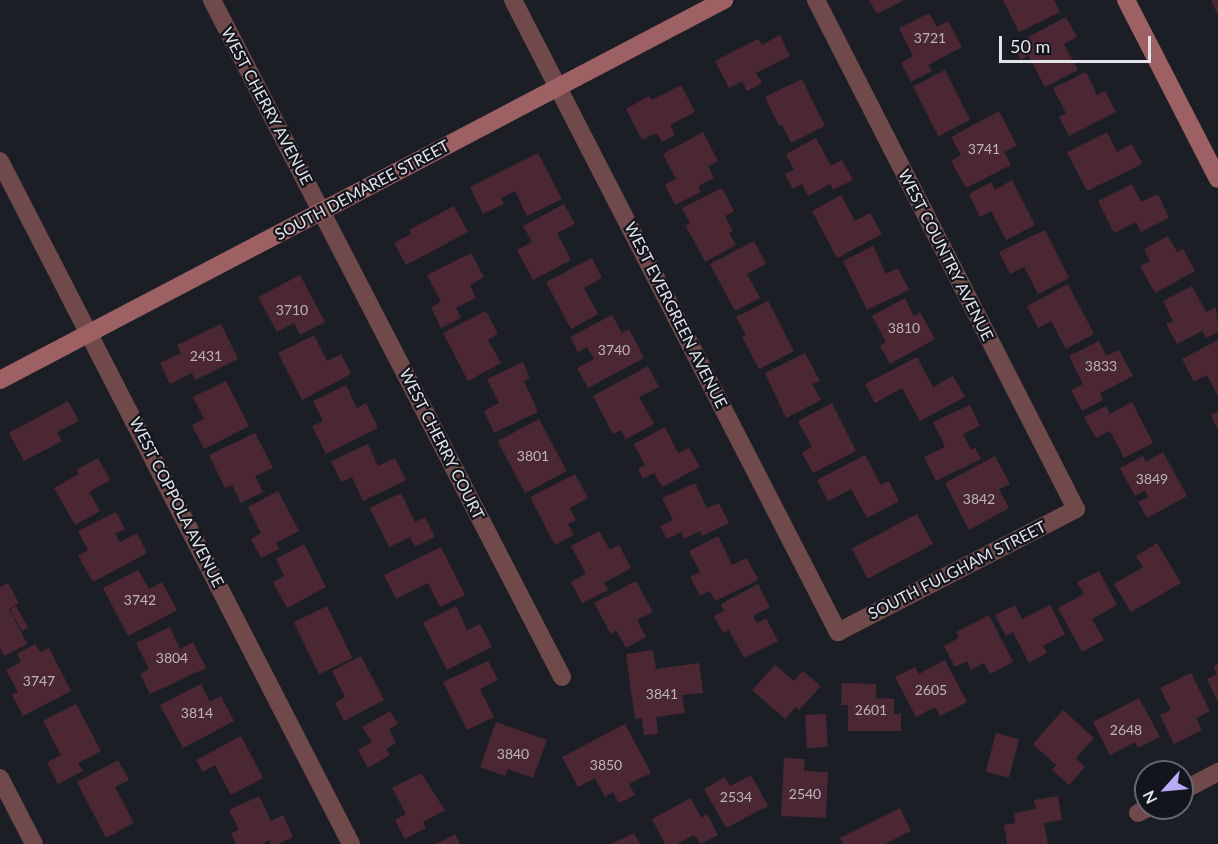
<!DOCTYPE html>
<style>
body{margin:0}
#map{position:relative;width:1218px;height:844px;overflow:hidden;background:#1c1e26;font-family:Lato,sans-serif}
div>[style]{position:absolute}
.building>*{inset:0;background:#4b2734;transform-origin:0 0}
.street>*{height:18px;margin:-9px;padding:0 9px;transform-origin:9px;border-radius:9px;background:#704a4b}
.secondary>*{height:18px;margin:-9px;padding:0 9px;transform-origin:9px;border-radius:9px;background:#9e6163}
span{translate:-50% -50%;white-space:nowrap;text-align:center;line-height:1.15;-webkit-text-stroke:4.5px #13151c;paint-order:stroke}
.number-label{font-size:14px;color:#bcb5bc}
.number-label span{-webkit-text-stroke-width:0}
.street-label{font-size:16px;color:#e2e4e9}
.north{position:absolute;left:1134px;top:760px;width:60px;height:60px;box-sizing:border-box;background:#13151c;border:2px solid #66686e;border-radius:50%;rotate:243deg;font-size:16px;font-weight:700;line-height:24px;text-align:center;color:#e2e4e9}
.north::after{content:'';display:block;margin:auto;width:21px;height:27px;background:#baaaf7;clip-path:polygon(50% 0,100% 100%,50% 72%,0 100%)}
.scale{position:absolute;left:999px;top:36px;width:152px;height:27px;box-sizing:border-box;border:3px solid #e2e4e9;border-top:0;padding-left:8px;font-size:18px;line-height:21px;white-space:nowrap;color:#e2e4e9;-webkit-text-stroke:4px #13151c;paint-order:stroke}
</style>
<div id="map">
<div class="building">
<i style="clip-path:polygon(869px 0,904px 0,877px 14px)"></i>
<i style="clip-path:polygon(1003px 0,1054px 0,1060px 12px,1019px 32px)"></i>
<i style="clip-path:polygon(1211px 0,1218px 0,1218px 15px)"></i>
<i style="clip-path:polygon(929px 13px,937px 27px,948px 21px,962px 47px,928px 65px,932px 71px,911px 82px,901px 63px,913px 56px,899px 28px)"></i>
<i style="clip-path:polygon(1066px 17px,1077px 37px,1064px 44px,1078px 70px,1045px 87px,1028px 55px,1021px 60px,1013px 45px)"></i>
<i style="clip-path:polygon(780px 35px,790px 56px,756px 73px,762px 83px,747px 91px,742px 81px,729px 88px,715px 61px,758px 39px,762px 45px)"></i>
<i style="left:945px;top:70px;width:56px;height:36px;rotate:63deg"></i>
<i style="clip-path:polygon(1086px 72px,1097px 95px,1105px 91px,1116px 112px,1069px 136px,1059px 117px,1066px 113px,1053px 88px)"></i>
<i style="clip-path:polygon(802px 79px,825px 126px,791px 143px,782px 125px,779px 126px,765px 97px)"></i>
<i style="clip-path:polygon(681px 85px,695px 112px,670px 125px,675px 135px,662px 142px,657px 133px,642px 140px,626px 109px,649px 96px,652px 100px)"></i>
<i style="clip-path:polygon(999px 111px,1017px 146px,1004px 152px,1011px 165px,966px 188px,951px 161px,961px 155px,951px 137px)"></i>
<i style="clip-path:polygon(703px 132px,718px 161px,708px 166px,714px 178px,698px 186px,701px 192px,675px 205px,665px 185px,676px 179px,663px 154px)"></i>
<i style="clip-path:polygon(1107px 132px,1117px 152px,1132px 144px,1142px 164px,1087px 191px,1067px 152px)"></i>
<i style="clip-path:polygon(816px 138px,831px 166px,842px 160px,853px 180px,833px 190px,830px 184px,808px 196px,802px 184px,793px 189px,785px 174px,794px 170px,786px 154px)"></i>
<i style="clip-path:polygon(538px 153px,562px 199px,527px 216px,515px 191px,501px 198px,504px 204px,483px 214px,470px 187px)"></i>
<i style="clip-path:polygon(1012px 180px,1035px 225px,1006px 240px,991px 211px,980px 217px,969px 194px,991px 182px,995px 190px)"></i>
<i style="clip-path:polygon(1132px 184px,1141px 202px,1158px 194px,1169px 218px,1141px 232px,1136px 222px,1114px 233px,1098px 201px)"></i>
<i style="clip-path:polygon(722px 188px,734px 211px,725px 216px,733px 231px,729px 233px,736px 245px,705px 262px,686px 226px,690px 223px,682px 208px)"></i>
<i style="clip-path:polygon(841px 195px,855px 221px,870px 213px,882px 234px,837px 258px,812px 211px)"></i>
<i style="clip-path:polygon(564px 204px,575px 224px,557px 233px,571px 260px,533px 280px,517px 250px,532px 242px,523px 226px)"></i>
<i style="clip-path:polygon(454px 206px,468px 232px,406px 265px,394px 243px,411px 234px,409px 230px)"></i>
<i style="clip-path:polygon(1045px 230px,1069px 278px,1038px 294px,1024px 267px,1010px 274px,999px 252px)"></i>
<i style="clip-path:polygon(1168px 236px,1177px 252px,1183px 249px,1195px 271px,1155px 293px,1140px 266px,1150px 261px,1144px 249px)"></i>
<i style="clip-path:polygon(754px 241px,766px 264px,747px 274px,760px 298px,735px 311px,710px 264px)"></i>
<i style="clip-path:polygon(873px 246px,886px 274px,898px 268px,909px 290px,867px 310px,843px 261px)"></i>
<i style="clip-path:polygon(471px 253px,484px 277px,470px 285px,476px 298px,456px 308px,461px 318px,441px 328px,431px 307px,441px 302px,427px 275px)"></i>
<i style="clip-path:polygon(592px 258px,602px 278px,584px 288px,598px 314px,571px 329px,546px 282px)"></i>
<i style="clip-path:polygon(300px 275px,325px 322px,300px 335px,294px 323px,277px 332px,258px 297px)"></i>
<i style="clip-path:polygon(1068px 284px,1094px 334px,1066px 349px,1051px 321px,1038px 328px,1027px 306px)"></i>
<i style="clip-path:polygon(1192px 286px,1206px 312px,1216px 307px,1218px 332px,1206px 338px,1202px 331px,1177px 344px,1166px 324px,1173px 321px,1163px 301px)"></i>
<i style="clip-path:polygon(905px 298px,914px 316px,920px 312px,935px 339px,890px 364px,880px 346px,886px 342px,872px 316px)"></i>
<i style="clip-path:polygon(768px 301px,794px 351px,759px 369px,742px 337px,746px 335px,736px 317px)"></i>
<i style="clip-path:polygon(486px 311px,498px 334px,488px 340px,501px 363px,468px 381px,443px 333px)"></i>
<i style="clip-path:polygon(612px 315px,622px 333px,629px 329px,644px 358px,588px 388px,577px 368px,594px 359px,587px 347px,578px 352px,570px 337px)"></i>
<i style="clip-path:polygon(221px 324px,238px 359px,195px 380px,192px 373px,170px 384px,160px 363px,181px 353px,177px 345px)"></i>
<i style="clip-path:polygon(314px 335px,327px 361px,341px 354px,351px 374px,302px 400px,278px 353px)"></i>
<i style="clip-path:polygon(1218px 340px,1218px 396px,1207px 375px,1194px 382px,1182px 359px)"></i>
<i style="clip-path:polygon(1099px 341px,1106px 356px,1119px 350px,1133px 376px,1100px 393px,1103px 400px,1082px 411px,1071px 390px,1083px 384px,1069px 356px)"></i>
<i style="clip-path:polygon(805px 353px,820px 381px,812px 384px,821px 400px,786px 418px,765px 373px)"></i>
<i style="clip-path:polygon(917px 357px,933px 387px,953px 376px,965px 397px,920px 421px,902px 388px,875px 403px,865px 384px)"></i>
<i style="clip-path:polygon(523px 362px,530px 378px,524px 381px,538px 412px,494px 433px,484px 411px,499px 403px,487px 379px)"></i>
<i style="clip-path:polygon(648px 366px,659px 387px,639px 397px,654px 424px,626px 439px,620px 430px,613px 434px,593px 396px)"></i>
<i style="clip-path:polygon(226px 381px,249px 426px,204px 449px,192px 425px,204px 419px,193px 397px)"></i>
<i style="clip-path:polygon(346px 385px,357px 408px,366px 403px,378px 428px,326px 454px,312px 426px,323px 421px,313px 401px)"></i>
<i style="clip-path:polygon(68px 401px,79px 421px,57px 432px,62px 441px,24px 461px,9px 433px)"></i>
<i style="clip-path:polygon(1132px 402px,1153px 443px,1124px 458px,1110px 431px,1096px 438px,1084px 417px,1106px 406px,1110px 414px)"></i>
<i style="clip-path:polygon(832px 403px,856px 451px,813px 473px,802px 453px,812px 447px,798px 421px)"></i>
<i style="clip-path:polygon(970px 405px,980px 426px,963px 434px,971px 450px,975px 448px,981px 459px,936px 481px,924px 457px,945px 447px,933px 422px)"></i>
<i style="clip-path:polygon(1218px 411px,1218px 430px,1211px 415px)"></i>
<i style="left:539px;top:419px;width:59px;height:47px;rotate:62deg"></i>
<i style="clip-path:polygon(665px 427px,678px 453px,689px 448px,700px 467px,662px 487px,654px 473px,643px 479px,638px 469px,645px 465px,634px 444px)"></i>
<i style="clip-path:polygon(255px 433px,273px 468px,255px 476px,263px 492px,241px 503px,232px 485px,225px 488px,209px 455px)"></i>
<i style="clip-path:polygon(368px 444px,378px 466px,395px 458px,406px 480px,363px 501px,352px 477px,341px 482px,331px 461px)"></i>
<i style="clip-path:polygon(1163px 452px,1187px 496px,1147px 518px,1138px 502px,1148px 497px,1145px 490px,1135px 496px,1120px 468px,1143px 456px,1146px 462px)"></i>
<i style="clip-path:polygon(865px 455px,881px 485px,889px 481px,899px 501px,867px 518px,851px 489px,828px 501px,817px 480px)"></i>
<i style="clip-path:polygon(995px 456px,1010px 484px,999px 489px,1009px 508px,969px 530px,945px 483px)"></i>
<i style="clip-path:polygon(98px 458px,110px 480px,89px 492px,100px 511px,75px 525px,54px 488px,79px 474px,76px 470px)"></i>
<i style="clip-path:polygon(575px 474px,588px 498px,570px 508px,576px 520px,568px 524px,574px 535px,555px 545px,530px 497px)"></i>
<i style="clip-path:polygon(695px 483px,707px 508px,719px 503px,729px 523px,702px 536px,700px 531px,684px 539px,681px 532px,667px 539px,660px 526px,673px 520px,662px 498px)"></i>
<i style="clip-path:polygon(278px 491px,299px 531px,276px 543px,279px 549px,261px 558px,251px 539px,261px 533px,248px 507px)"></i>
<i style="clip-path:polygon(401px 493px,415px 522px,425px 517px,435px 537px,415px 547px,410px 537px,389px 547px,370px 508px)"></i>
<i style="clip-path:polygon(116px 512px,125px 529px,115px 534px,120px 542px,137px 533px,147px 553px,93px 582px,78px 556px,88px 550px,78px 531px)"></i>
<i style="left:917px;top:514px;width:34px;height:74px;rotate:62deg"></i>
<i style="clip-path:polygon(599px 531px,610px 550px,619px 545px,631px 568px,604px 583px,608px 590px,582px 603px,571px 582px,586px 574px,571px 546px)"></i>
<i style="clip-path:polygon(718px 536px,732px 565px,747px 558px,758px 580px,715px 601px,710px 591px,700px 596px,690px 577px,700px 572px,689px 551px)"></i>
<i style="clip-path:polygon(1157px 543px,1181px 583px,1131px 612px,1114px 584px,1143px 567px,1136px 556px)"></i>
<i style="clip-path:polygon(304px 544px,326px 587px,287px 608px,273px 582px,284px 576px,276px 559px)"></i>
<i style="clip-path:polygon(441px 547px,465px 595px,440px 607px,428px 583px,396px 599px,384px 575px)"></i>
<i style="clip-path:polygon(138px 570px,149px 589px,162px 582px,177px 610px,128px 636px,103px 588px)"></i>
<i style="clip-path:polygon(1099px 571px,1117px 605px,1092px 619px,1104px 640px,1082px 652px,1058px 608px,1084px 594px,1077px 582px)"></i>
<i style="clip-path:polygon(636px 581px,653px 612px,637px 620px,646px 637px,626px 648px,616px 630px,611px 634px,594px 603px)"></i>
<i style="clip-path:polygon(8px 583px,19px 603px,9px 609px,27px 644px,4px 656px,0 648px,0 587px)"></i>
<i style="clip-path:polygon(758px 584px,770px 607px,753px 616px,757px 623px,766px 618px,778px 641px,744px 658px,729px 630px,723px 633px,714px 616px,724px 611px,721px 604px)"></i>
<i style="clip-path:polygon(1015px 605px,1022px 619px,1050px 605px,1065px 634px,1043px 646px,1047px 653px,1029px 663px,1013px 632px,1006px 636px,995px 615px)"></i>
<i style="left:16px;top:606px;width:25px;height:7px;rotate:61deg"></i>
<i style="left:327px;top:606px;width:58px;height:37px;rotate:64deg"></i>
<i style="clip-path:polygon(456px 606px,467px 630px,480px 624px,492px 647px,447px 670px,423px 623px)"></i>
<i style="clip-path:polygon(989px 615px,1013px 662px,990px 674px,984px 663px,971px 670px,967px 661px,955px 667px,944px 646px,959px 638px,956px 632px)"></i>
<i style="clip-path:polygon(170px 627px,180px 649px,193px 642px,206px 668px,150px 694px,140px 674px,149px 669px,136px 643px)"></i>
<i style="clip-path:polygon(35px 644px,40px 652px,49px 648px,71px 691px,23px 716px,12px 695px,18px 692px,6px 670px,21px 662px,17px 654px)"></i>
<i style="clip-path:polygon(653px 650px,656px 669px,699px 663px,703px 693px,682px 695px,685px 713px,656px 717px,658px 734px,644px 735px,642px 718px,635px 719px,626px 654px)"></i>
<i style="clip-path:polygon(361px 656px,384px 700px,344px 721px,335px 703px,345px 697px,332px 671px)"></i>
<i style="clip-path:polygon(945px 660px,967px 702px,940px 716px,935px 707px,916px 717px,895px 677px,915px 667px,919px 674px)"></i>
<i style="clip-path:polygon(488px 661px,498px 680px,480px 689px,494px 717px,467px 730px,443px 682px)"></i>
<i style="clip-path:polygon(1218px 664px,1218px 702px,1207px 679px,1217px 674px,1214px 666px)"></i>
<i style="clip-path:polygon(775px 665px,794px 681px,803px 671px,821px 686px,799px 710px,796px 707px,785px 719px,752px 690px)"></i>
<i style="clip-path:polygon(1191px 673px,1210px 711px,1196px 718px,1202px 730px,1174px 744px,1160px 715px,1171px 710px,1160px 688px)"></i>
<i style="clip-path:polygon(842px 683px,876px 684px,876px 698px,894px 699px,894px 714px,901px 714px,901px 731px,848px 731px,848px 705px,841px 705px)"></i>
<i style="clip-path:polygon(201px 684px,210px 702px,221px 696px,234px 721px,183px 748px,160px 705px)"></i>
<i style="clip-path:polygon(1139px 698px,1160px 737px,1138px 748px,1135px 742px,1110px 755px,1093px 722px)"></i>
<i style="clip-path:polygon(76px 704px,101px 751px,78px 763px,83px 771px,58px 784px,47px 762px,61px 755px,43px 721px)"></i>
<i style="clip-path:polygon(1063px 710px,1094px 738px,1076px 758px,1085px 767px,1069px 785px,1052px 770px,1056px 765px,1033px 744px)"></i>
<i style="clip-path:polygon(390px 711px,398px 724px,389px 729px,396px 743px,386px 749px,390px 755px,368px 768px,358px 750px,372px 742px,362px 727px)"></i>
<i style="left:826px;top:714px;width:33px;height:21px;rotate:87deg"></i>
<i style="clip-path:polygon(496px 722px,547px 740px,533px 778px,508px 769px,505px 776px,480px 767px)"></i>
<i style="clip-path:polygon(625px 724px,651px 773px,629px 784px,635px 795px,619px 803px,613px 792px,605px 797px,595px 778px,578px 787px,562px 757px)"></i>
<i style="left:996px;top:733px;width:24px;height:40px;rotate:15deg"></i>
<i style="clip-path:polygon(241px 736px,263px 778px,231px 795px,215px 765px,203px 772px,196px 760px)"></i>
<i style="clip-path:polygon(784px 758px,805px 759px,804px 771px,828px 772px,826px 818px,781px 816px)"></i>
<i style="clip-path:polygon(118px 760px,129px 780px,115px 787px,134px 823px,106px 838px,77px 782px)"></i>
<i style="clip-path:polygon(421px 773px,445px 810px,423px 822px,426px 828px,405px 839px,395px 820px,406px 814px,392px 788px)"></i>
<i style="clip-path:polygon(751px 775px,768px 806px,726px 828px,704px 789px,725px 777px,730px 786px)"></i>
<i style="clip-path:polygon(259px 796px,271px 821px,283px 815px,293px 837px,278px 844px,271px 844px,269px 840px,262px 844px,236px 844px,231px 833px,239px 830px,229px 810px)"></i>
<i style="clip-path:polygon(1058px 796px,1062px 820px,1044px 823px,1048px 844px,1007px 844px,1004px 825px,1015px 823px,1014px 813px,1036px 809px,1034px 800px)"></i>
<i style="clip-path:polygon(691px 798px,701px 818px,707px 814px,718px 835px,701px 844px,694px 835px,677px 844px,665px 844px,652px 819px)"></i>
<i style="clip-path:polygon(900px 808px,911px 831px,885px 844px,843px 844px,840px 838px)"></i>
<i style="clip-path:polygon(634px 833px,640px 844px,611px 844px)"></i>
<i style="clip-path:polygon(455px 834px,460px 844px,436px 844px)"></i>
</div>
<div class="street">
<i style="left:212px;top:0;width:762px;rotate:62.66deg"></i>
<i style="left:513px;top:0;width:711px;rotate:62.79deg"></i>
<i style="left:838px;top:632px;width:268px;rotate:-27.3deg"></i>
<i style="left:1076px;top:509px;width:572px;rotate:-117.06deg"></i>
<i style="left:0;top:161px;width:768px;rotate:62.8deg"></i>
<i style="left:0;top:778px;width:74px;rotate:62.7deg"></i>
<i style="left:1182px;top:791px;width:41px;rotate:-27.8deg"></i>
<i style="left:1138px;top:813px;width:11px;rotate:-27deg"></i>
</div>
<div class="secondary">
<i style="left:1126px;top:0;width:201px;rotate:62.8deg"></i>
<i style="left:0;top:380px;width:818px;rotate:-27.69deg"></i>
</div>
<div class="number-label">
<span style="left:930px;top:38px">3721</span>
<span style="left:984px;top:149px">3741</span>
<span style="left:292px;top:310px">3710</span>
<span style="left:904px;top:328px">3810</span>
<span style="left:614px;top:350px">3740</span>
<span style="left:206px;top:356px">2431</span>
<span style="left:1101px;top:366px">3833</span>
<span style="left:533px;top:456px">3801</span>
<span style="left:1152px;top:479px">3849</span>
<span style="left:979px;top:499px">3842</span>
<span style="left:140px;top:600px">3742</span>
<span style="left:172px;top:658px">3804</span>
<span style="left:39px;top:681px">3747</span>
<span style="left:931px;top:690px">2605</span>
<span style="left:662px;top:694px">3841</span>
<span style="left:871px;top:710px">2601</span>
<span style="left:197px;top:713px">3814</span>
<span style="left:1126px;top:730px">2648</span>
<span style="left:513px;top:754px">3840</span>
<span style="left:606px;top:765px">3850</span>
<span style="left:805px;top:794px">2540</span>
<span style="left:736px;top:797px">2534</span>
</div>
<div class="street-label">
<span style="left:267px;top:106px;rotate:62deg">WEST CHERRY AVENUE</span>
<span style="left:362px;top:190px;rotate:-28deg">SOUTH DEMAREE STREET</span>
<span style="left:946px;top:255px;rotate:63deg">WEST COUNTRY AVENUE</span>
<span style="left:676px;top:315px;rotate:63deg">WEST EVERGREEN AVENUE</span>
<span style="left:442px;top:444px;rotate:63deg">WEST CHERRY COURT</span>
<span style="left:177px;top:502px;rotate:63deg">WEST COPPOLA AVENUE</span>
<span style="left:957px;top:570px;rotate:-27deg">SOUTH FULGHAM STREET</span>
</div>
<div class="north">N</div>
<div class="scale">50 m</div>
</div>
